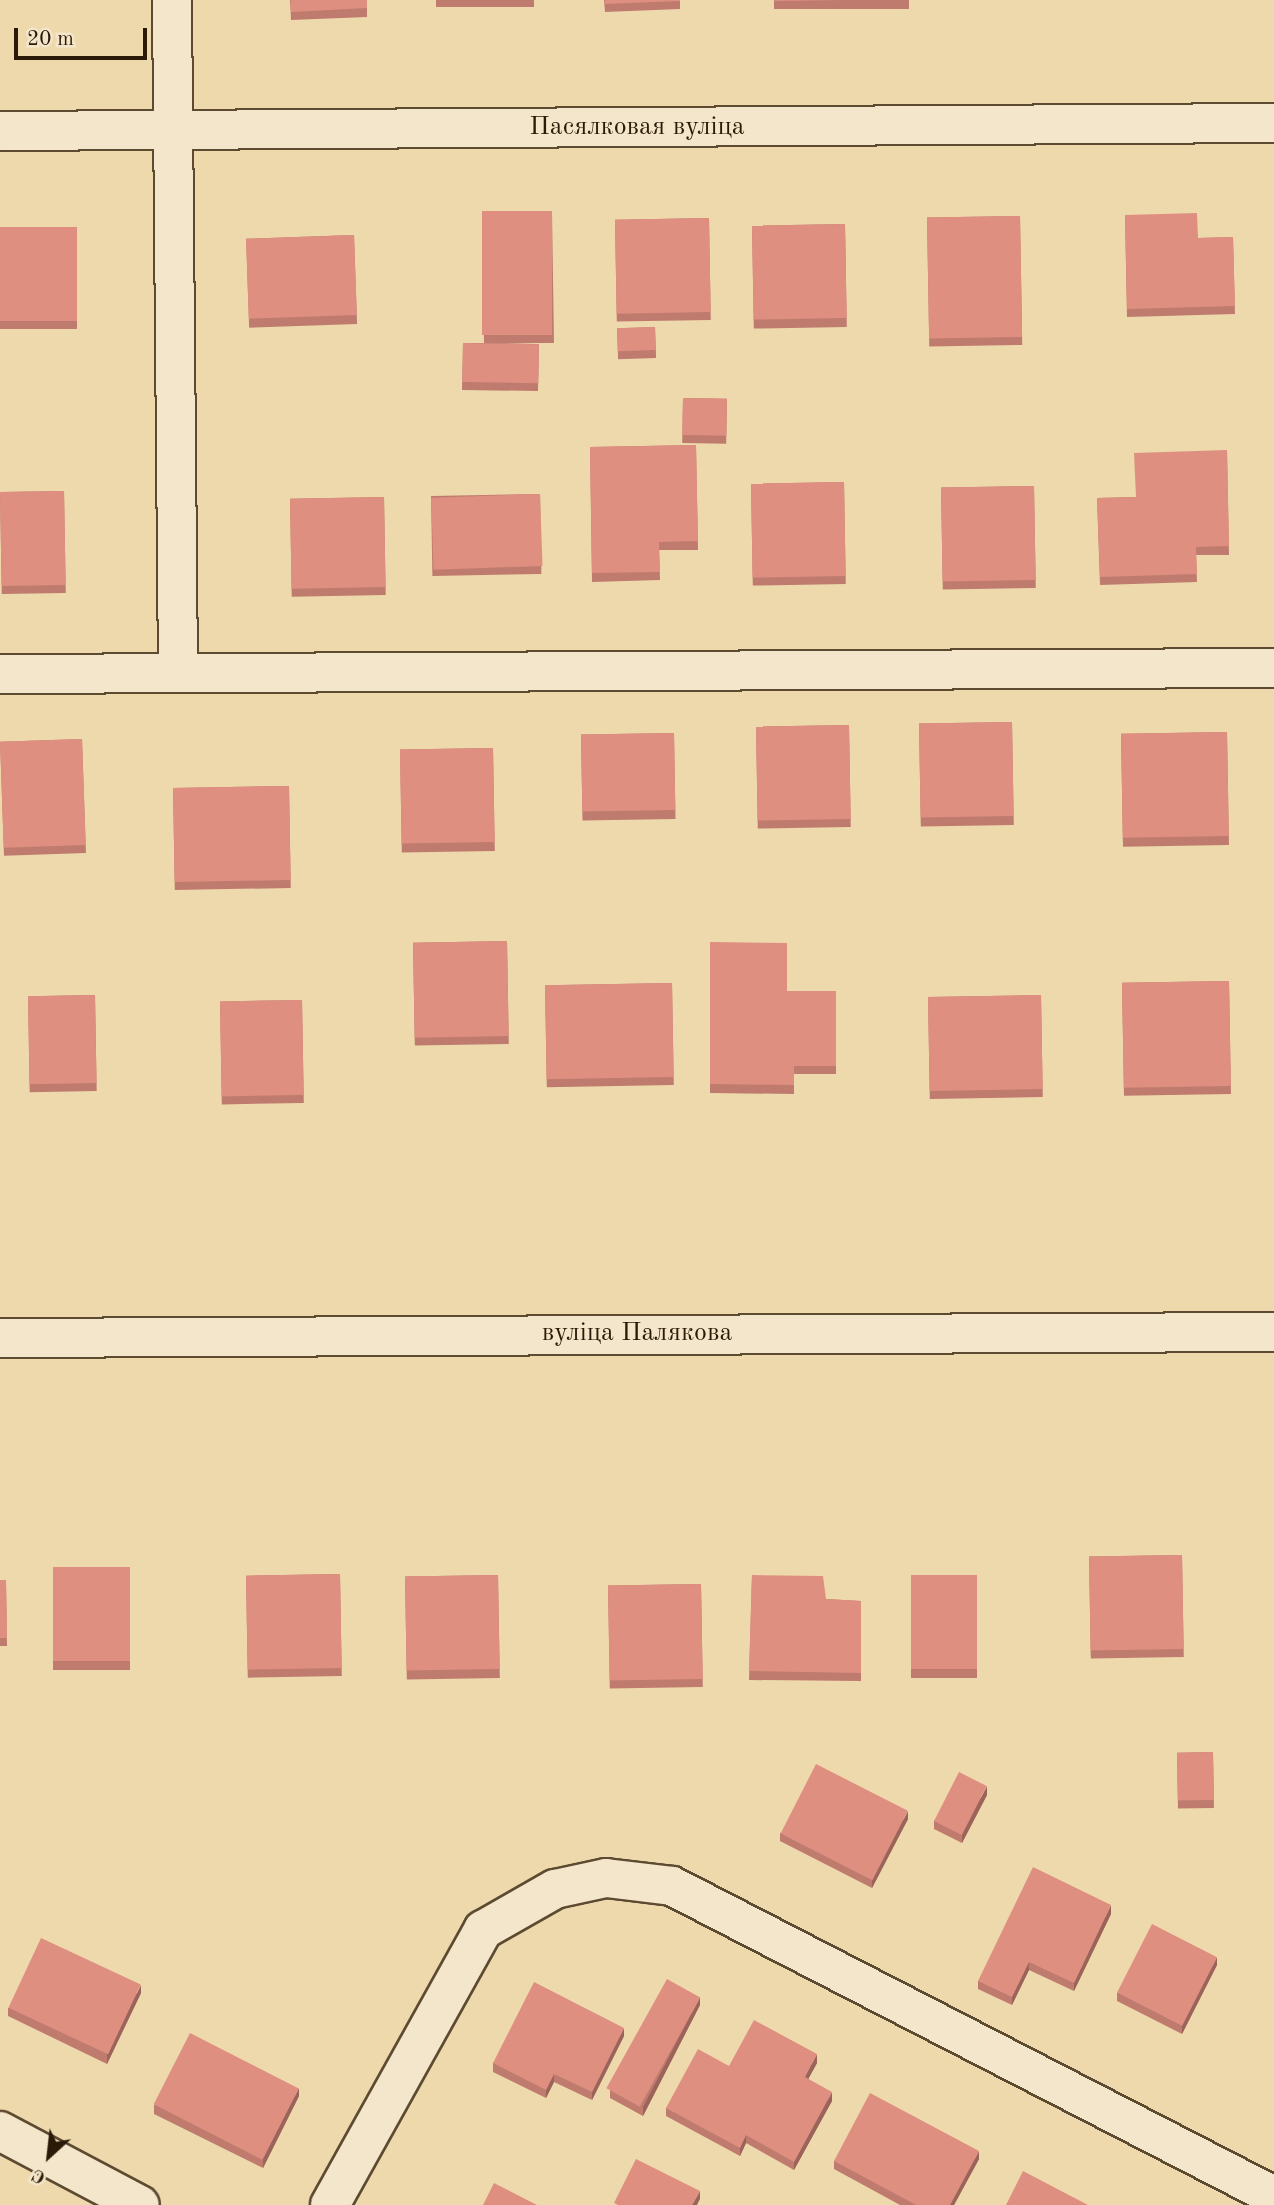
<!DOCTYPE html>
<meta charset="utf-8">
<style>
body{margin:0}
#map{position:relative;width:1274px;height:2205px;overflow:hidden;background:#eed9ad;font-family:"Old Standard TT",serif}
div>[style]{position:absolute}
.roads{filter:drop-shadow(2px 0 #5c4a31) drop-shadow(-2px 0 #5c4a31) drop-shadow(0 2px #5c4a31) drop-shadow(0 -2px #5c4a31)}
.minor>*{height:38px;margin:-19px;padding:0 19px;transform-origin:19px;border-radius:19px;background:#f4e6ca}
.tertiary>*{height:38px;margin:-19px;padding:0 19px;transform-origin:19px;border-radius:19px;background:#f4e6ca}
.wall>*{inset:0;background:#bf7b6e;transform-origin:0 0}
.shaded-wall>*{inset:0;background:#9b645a}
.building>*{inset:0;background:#de8f80;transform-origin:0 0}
span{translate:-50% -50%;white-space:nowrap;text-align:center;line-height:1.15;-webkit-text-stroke:5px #f4e6ca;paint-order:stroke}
.street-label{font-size:26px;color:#2c1a08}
.north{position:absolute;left:14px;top:2121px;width:70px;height:70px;-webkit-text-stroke:5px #f4e6ca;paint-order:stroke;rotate:207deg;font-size:19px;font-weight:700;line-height:28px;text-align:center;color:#2c1a08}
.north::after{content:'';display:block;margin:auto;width:24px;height:32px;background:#2c1a08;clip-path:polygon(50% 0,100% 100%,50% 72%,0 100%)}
.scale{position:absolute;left:14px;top:28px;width:133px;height:32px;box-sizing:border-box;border:4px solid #2c1a08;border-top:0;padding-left:9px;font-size:21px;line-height:24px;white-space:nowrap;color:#2c1a08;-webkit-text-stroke:5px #f4e6ca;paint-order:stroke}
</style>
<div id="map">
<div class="roads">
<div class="minor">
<i style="left:172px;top:0;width:673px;rotate:89.49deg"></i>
<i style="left:0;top:131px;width:1274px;rotate:-0.36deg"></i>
<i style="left:0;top:674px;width:1274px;rotate:-0.27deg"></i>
<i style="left:0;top:2131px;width:158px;rotate:27.9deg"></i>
<i style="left:330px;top:2205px;width:315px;rotate:-60.9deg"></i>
<i style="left:483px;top:1930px;width:83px;rotate:-29.7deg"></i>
<i style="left:555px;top:1889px;width:52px;rotate:-12.2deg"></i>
<i style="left:606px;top:1878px;width:66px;rotate:6.9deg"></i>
<i style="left:672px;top:1886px;width:677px;rotate:27.25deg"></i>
</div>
<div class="tertiary">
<i style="left:0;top:1338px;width:1274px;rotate:-0.27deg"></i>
</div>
</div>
<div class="wall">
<i style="clip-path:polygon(290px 0,367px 0,367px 17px,291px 20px)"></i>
<i style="left:436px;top:0;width:98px;height:7px"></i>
<i style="clip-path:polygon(604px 0,680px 0,680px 9px,605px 12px)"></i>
<i style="left:774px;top:0;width:135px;height:9px"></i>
<i style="clip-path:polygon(482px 211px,552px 211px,554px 343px,498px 343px,539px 344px,538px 391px,462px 390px,463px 343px,484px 343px)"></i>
<i style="clip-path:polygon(1125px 215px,1198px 238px,1233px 237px,1235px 314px,1127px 317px)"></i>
<i style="left:1020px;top:216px;width:129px;height:93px;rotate:89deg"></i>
<i style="left:709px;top:218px;width:102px;height:94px;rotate:89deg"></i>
<i style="left:845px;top:224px;width:103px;height:93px;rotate:89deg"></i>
<i style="left:0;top:227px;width:77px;height:102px"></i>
<i style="left:354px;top:235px;width:89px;height:108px;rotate:88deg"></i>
<i style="left:655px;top:327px;width:31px;height:38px;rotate:88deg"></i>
<i style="left:683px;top:398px;width:44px;height:45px;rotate:1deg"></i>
<i style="clip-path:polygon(696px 445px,698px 550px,659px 550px,660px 580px,592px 582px,590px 447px)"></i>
<i style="clip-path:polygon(1227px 450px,1229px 555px,1196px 555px,1197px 582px,1100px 585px,1097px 498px,1136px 497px)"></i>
<i style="left:844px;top:482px;width:102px;height:93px;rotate:89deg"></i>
<i style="left:1034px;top:486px;width:102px;height:93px;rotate:89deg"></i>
<i style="left:64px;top:491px;width:102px;height:64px;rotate:89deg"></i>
<i style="left:540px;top:494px;width:80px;height:109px;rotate:89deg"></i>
<i style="left:384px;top:497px;width:98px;height:94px;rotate:89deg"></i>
<i style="left:1012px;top:722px;width:103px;height:93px;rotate:89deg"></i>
<i style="left:849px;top:725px;width:102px;height:93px;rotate:89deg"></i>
<i style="left:1227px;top:732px;width:113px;height:106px;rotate:89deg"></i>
<i style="left:674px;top:733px;width:86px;height:93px;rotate:89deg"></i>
<i style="left:82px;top:739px;width:114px;height:82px;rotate:88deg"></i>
<i style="left:493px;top:748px;width:103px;height:93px;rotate:89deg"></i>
<i style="left:289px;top:786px;width:102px;height:116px;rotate:89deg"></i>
<i style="left:507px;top:941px;width:103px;height:94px;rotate:89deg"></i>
<i style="clip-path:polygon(710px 942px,787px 991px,836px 991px,836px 1074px,794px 1074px,794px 1094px,710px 1093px)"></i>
<i style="left:1229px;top:981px;width:113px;height:107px;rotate:89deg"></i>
<i style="left:672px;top:983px;width:102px;height:127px;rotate:89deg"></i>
<i style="left:95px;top:995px;width:96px;height:67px;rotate:89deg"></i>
<i style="left:1041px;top:995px;width:102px;height:113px;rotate:89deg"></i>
<i style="left:302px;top:1000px;width:103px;height:82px;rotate:89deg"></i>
<i style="left:1182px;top:1555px;width:102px;height:93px;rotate:89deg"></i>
<i style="left:53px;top:1567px;width:77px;height:103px"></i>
<i style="left:340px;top:1574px;width:102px;height:94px;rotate:89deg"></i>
<i style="left:498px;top:1575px;width:103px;height:93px;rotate:89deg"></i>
<i style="clip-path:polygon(752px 1575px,826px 1599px,861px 1601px,861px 1681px,749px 1680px)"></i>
<i style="left:911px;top:1575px;width:66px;height:103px"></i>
<i style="clip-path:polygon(0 1580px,6px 1580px,7px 1646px,0 1646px)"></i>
<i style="left:701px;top:1584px;width:103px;height:93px;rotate:89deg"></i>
<i style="left:1213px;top:1752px;width:56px;height:36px;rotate:89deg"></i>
<i style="clip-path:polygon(987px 1795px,962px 1843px,934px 1829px,934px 1821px)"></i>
<i style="clip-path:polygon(908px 1819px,872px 1888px,780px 1841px,780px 1833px)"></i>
<i style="clip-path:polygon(1111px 1914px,1074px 1991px,1029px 1970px,1012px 2005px,978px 1989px,978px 1981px)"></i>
<i style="clip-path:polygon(1217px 1965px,1182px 2034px,1117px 2001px,1117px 1993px)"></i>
<i style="clip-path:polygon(141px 1993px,107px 2064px,8px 2016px,8px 2008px)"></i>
<i style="clip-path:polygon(700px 2005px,643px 2116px,610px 2098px,610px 2090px)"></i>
<i style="clip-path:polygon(624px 2036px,592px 2100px,554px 2082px,546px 2098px,493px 2072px,493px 2063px)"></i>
<i style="clip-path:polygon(817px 2063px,808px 2079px,832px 2101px,794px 2170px,746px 2143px,740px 2156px,666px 2116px,666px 2108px,729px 2066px)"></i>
<i style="clip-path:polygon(299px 2096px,263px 2168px,154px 2114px,154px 2105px)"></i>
<i style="clip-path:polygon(979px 2159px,954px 2205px,900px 2205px,834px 2169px,834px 2161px)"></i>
</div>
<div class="shaded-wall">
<i style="clip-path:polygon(987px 1786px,987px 1795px,962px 1843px,962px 1835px)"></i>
<i style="clip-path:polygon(908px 1811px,908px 1819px,872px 1888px,872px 1880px)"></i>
<i style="clip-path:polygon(1111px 1905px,1111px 1914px,1074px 1991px,1074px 1983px)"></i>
<i style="clip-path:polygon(1217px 1957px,1217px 1965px,1182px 2034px,1182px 2026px)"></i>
<i style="clip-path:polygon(1029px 1962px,1029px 1970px,1012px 2005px,1012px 1997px)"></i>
<i style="clip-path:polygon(141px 1985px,141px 1993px,107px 2064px,107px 2055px)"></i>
<i style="clip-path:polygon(700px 1997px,700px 2005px,643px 2116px,643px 2107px)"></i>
<i style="clip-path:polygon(624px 2028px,624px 2036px,592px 2100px,592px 2092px)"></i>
<i style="clip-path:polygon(817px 2054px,817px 2063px,805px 2085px,805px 2077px)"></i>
<i style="clip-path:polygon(554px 2074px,554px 2082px,546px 2098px,546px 2090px)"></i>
<i style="clip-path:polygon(299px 2088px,299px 2096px,263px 2168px,263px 2159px)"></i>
<i style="clip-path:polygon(832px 2092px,832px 2101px,794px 2170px,794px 2162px)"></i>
<i style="clip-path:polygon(746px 2135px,746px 2143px,740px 2156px,740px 2148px)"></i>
<i style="clip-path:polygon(979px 2151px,979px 2159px,954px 2205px,950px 2205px)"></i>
<i style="clip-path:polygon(700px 2191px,700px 2199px,697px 2205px,692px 2205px)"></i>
</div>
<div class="building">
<i style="clip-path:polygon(291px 0,367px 0,367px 8px,291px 12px)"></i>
<i style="clip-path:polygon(605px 0,680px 0,680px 1px,605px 4px)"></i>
<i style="clip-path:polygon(775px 0,846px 0,775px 1px)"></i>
<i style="left:482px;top:211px;width:70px;height:124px"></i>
<i style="clip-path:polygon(1197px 213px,1198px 238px,1233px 237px,1235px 306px,1127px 309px,1125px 215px)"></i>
<i style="left:1020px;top:216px;width:121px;height:93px;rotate:89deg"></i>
<i style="left:709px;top:218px;width:94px;height:94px;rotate:89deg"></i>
<i style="left:845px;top:224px;width:94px;height:93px;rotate:89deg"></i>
<i style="left:0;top:227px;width:77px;height:94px"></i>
<i style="left:354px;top:235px;width:80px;height:108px;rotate:88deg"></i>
<i style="left:655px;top:327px;width:23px;height:38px;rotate:88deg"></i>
<i style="left:463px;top:343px;width:76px;height:39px;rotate:1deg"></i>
<i style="left:683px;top:398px;width:44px;height:37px;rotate:1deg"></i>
<i style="clip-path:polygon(696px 445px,698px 541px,659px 542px,660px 572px,592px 573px,590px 447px)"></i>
<i style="clip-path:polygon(1227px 450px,1229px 546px,1196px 547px,1197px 574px,1100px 577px,1097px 498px,1136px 497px,1134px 453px)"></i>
<i style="left:844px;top:482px;width:94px;height:93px;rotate:89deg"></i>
<i style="left:1034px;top:486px;width:94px;height:93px;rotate:89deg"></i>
<i style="left:64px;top:491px;width:94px;height:64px;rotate:89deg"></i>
<i style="left:540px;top:494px;width:72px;height:109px;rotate:88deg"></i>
<i style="left:384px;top:497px;width:90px;height:94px;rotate:89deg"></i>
<i style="left:1012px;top:722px;width:94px;height:93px;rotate:89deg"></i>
<i style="left:849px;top:725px;width:94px;height:93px;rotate:89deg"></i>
<i style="left:1227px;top:732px;width:104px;height:106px;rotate:89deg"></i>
<i style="left:674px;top:733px;width:77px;height:93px;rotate:89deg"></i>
<i style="left:82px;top:739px;width:106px;height:82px;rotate:88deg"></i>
<i style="left:493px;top:748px;width:94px;height:93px;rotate:89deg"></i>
<i style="left:289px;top:786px;width:94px;height:116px;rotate:89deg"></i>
<i style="left:507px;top:941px;width:95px;height:94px;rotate:89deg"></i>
<i style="clip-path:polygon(710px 942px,787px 943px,787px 991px,836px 991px,836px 1066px,794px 1066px,794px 1085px,710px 1084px)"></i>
<i style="left:1229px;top:981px;width:105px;height:107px;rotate:89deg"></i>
<i style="left:672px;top:983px;width:94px;height:127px;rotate:89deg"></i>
<i style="left:95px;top:995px;width:88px;height:67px;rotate:89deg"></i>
<i style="left:1041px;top:995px;width:94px;height:113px;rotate:89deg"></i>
<i style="left:302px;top:1000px;width:95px;height:82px;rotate:89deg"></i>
<i style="left:1182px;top:1555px;width:94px;height:93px;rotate:89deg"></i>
<i style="left:53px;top:1567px;width:77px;height:94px"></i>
<i style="left:340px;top:1574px;width:94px;height:94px;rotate:89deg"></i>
<i style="left:498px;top:1575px;width:94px;height:93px;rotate:89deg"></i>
<i style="clip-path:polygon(752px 1575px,823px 1576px,826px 1599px,861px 1601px,861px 1673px,749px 1671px)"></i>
<i style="left:911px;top:1575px;width:66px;height:94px"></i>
<i style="clip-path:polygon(0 1580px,6px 1580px,7px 1638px,0 1638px)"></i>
<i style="left:701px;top:1584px;width:95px;height:93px;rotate:89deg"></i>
<i style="left:1213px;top:1752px;width:48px;height:36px;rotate:89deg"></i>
<i style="left:816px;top:1764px;width:103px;height:78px;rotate:27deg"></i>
<i style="left:959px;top:1772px;width:31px;height:55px;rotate:27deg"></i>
<i style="clip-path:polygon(1033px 1867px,1111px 1905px,1074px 1983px,1029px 1962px,1012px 1997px,978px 1981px)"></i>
<i style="left:1152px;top:1924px;width:73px;height:77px;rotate:27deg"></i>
<i style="left:41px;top:1938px;width:110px;height:77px;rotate:25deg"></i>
<i style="left:667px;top:1979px;width:38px;height:125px;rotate:29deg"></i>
<i style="clip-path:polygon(534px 1982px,624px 2028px,592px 2092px,554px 2074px,546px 2090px,493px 2063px)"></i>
<i style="clip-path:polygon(754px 2020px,817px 2054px,805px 2077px,832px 2092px,794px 2162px,746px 2135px,740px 2148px,666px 2108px,698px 2049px,729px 2066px)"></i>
<i style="left:190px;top:2033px;width:122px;height:80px;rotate:27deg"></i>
<i style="clip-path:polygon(870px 2093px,979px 2151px,950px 2205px,916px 2205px,834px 2161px)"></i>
<i style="clip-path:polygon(636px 2159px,700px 2191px,692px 2205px,618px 2205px,614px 2203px)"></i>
<i style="clip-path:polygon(1023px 2171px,1088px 2205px,1006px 2205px)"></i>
<i style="clip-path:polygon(494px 2183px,537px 2205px,483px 2205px)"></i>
</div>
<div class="street-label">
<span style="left:637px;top:128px">Пасялковая вуліца</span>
<span style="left:637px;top:1334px">вуліца Палякова</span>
</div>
<div class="north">С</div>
<div class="scale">20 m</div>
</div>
